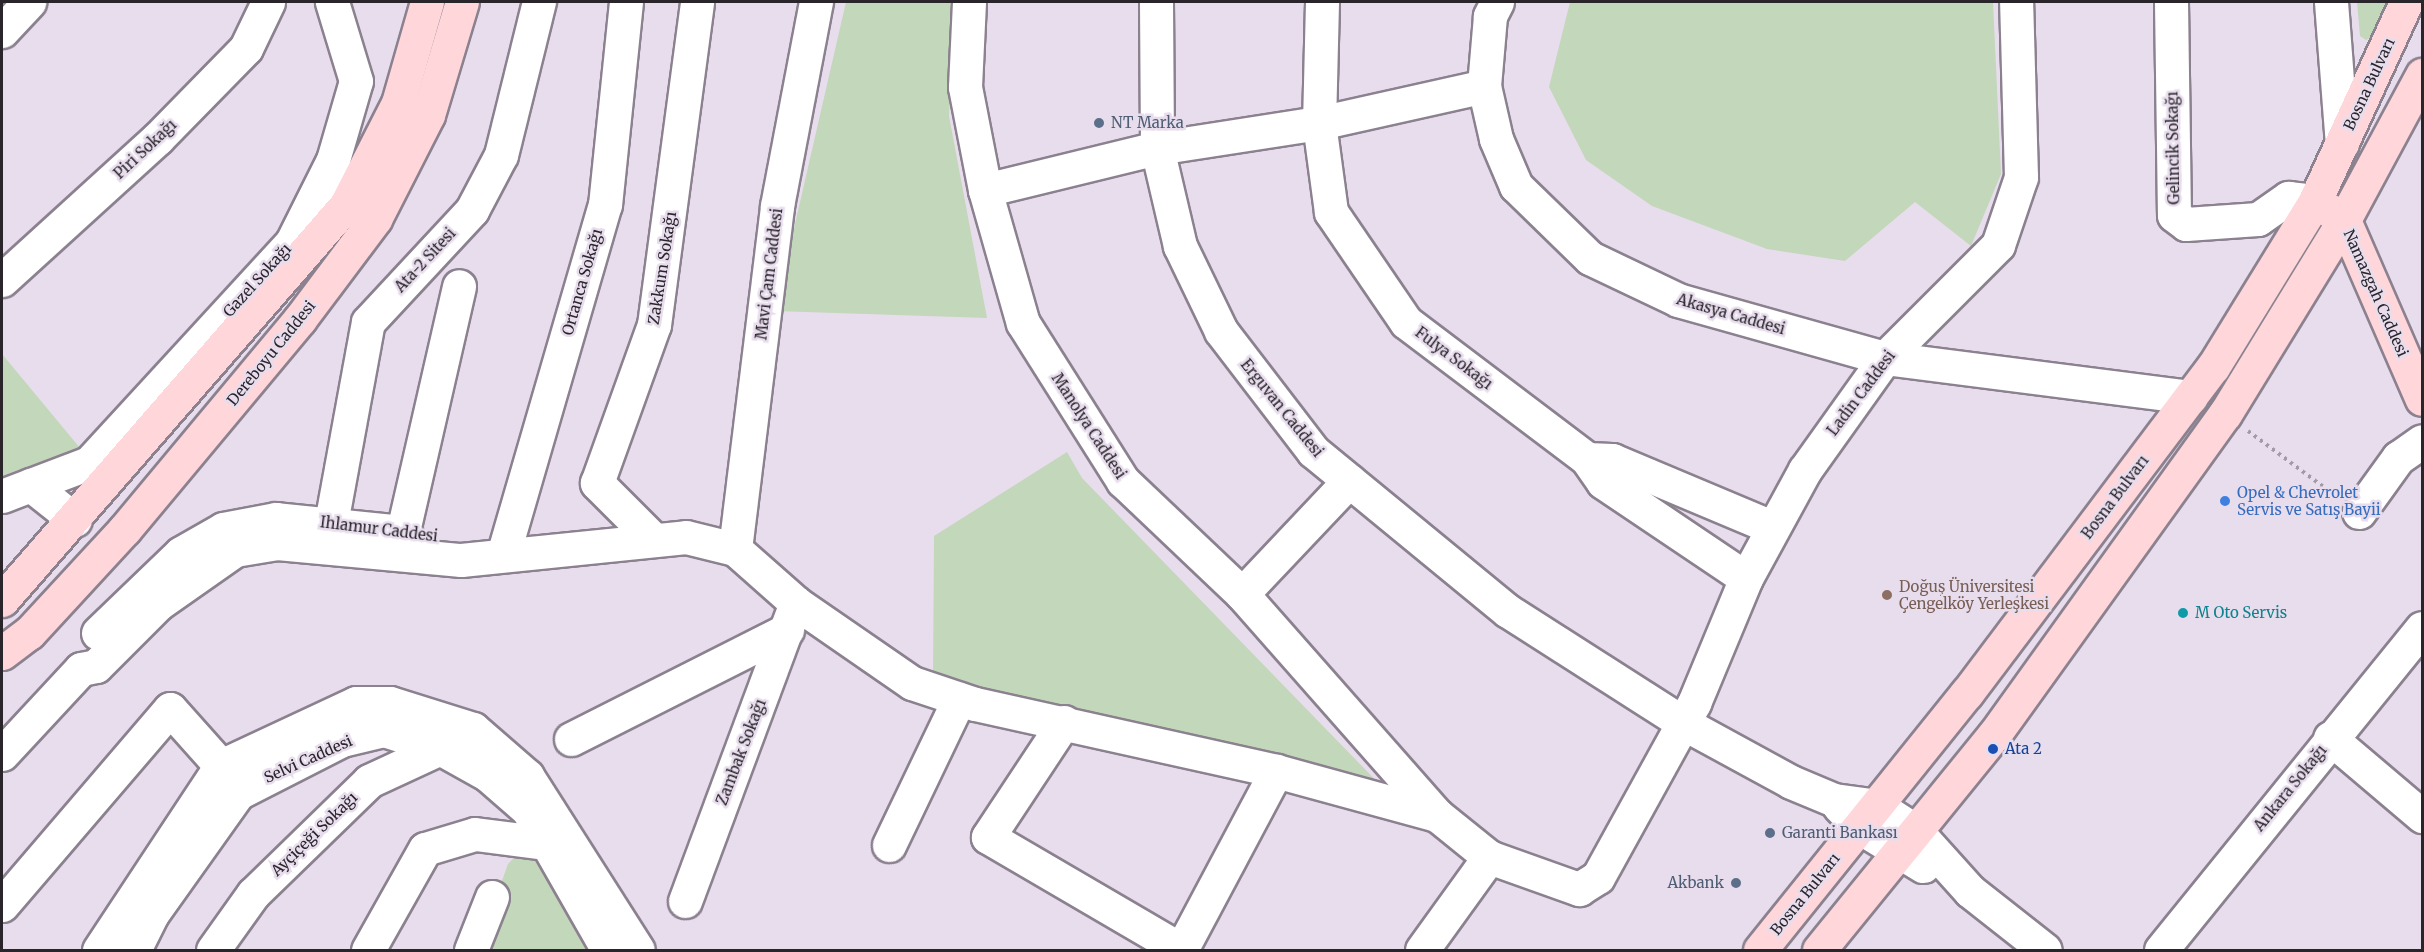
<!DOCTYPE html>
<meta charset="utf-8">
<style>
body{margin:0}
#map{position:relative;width:2424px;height:952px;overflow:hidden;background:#e8dded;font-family:Merriweather,serif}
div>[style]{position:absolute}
.green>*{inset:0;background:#c3d7ba}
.path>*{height:4px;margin-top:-2px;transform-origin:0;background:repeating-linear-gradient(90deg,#a39aa7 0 3px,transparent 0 7.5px)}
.roads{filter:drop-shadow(2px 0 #8b818f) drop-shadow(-2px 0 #8b818f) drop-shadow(0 2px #8b818f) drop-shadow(0 -2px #8b818f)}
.minor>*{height:33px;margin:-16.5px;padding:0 16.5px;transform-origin:16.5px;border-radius:16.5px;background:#fff}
.major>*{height:33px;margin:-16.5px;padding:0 16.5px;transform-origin:16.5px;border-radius:16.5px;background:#ffd6d9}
.dots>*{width:16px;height:16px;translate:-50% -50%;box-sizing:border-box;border:3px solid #e8dded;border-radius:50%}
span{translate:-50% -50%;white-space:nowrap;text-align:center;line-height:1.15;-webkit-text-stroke:5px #e8dded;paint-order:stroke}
.street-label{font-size:15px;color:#29252b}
.service-label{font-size:15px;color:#4e5e75}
.left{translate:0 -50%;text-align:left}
.right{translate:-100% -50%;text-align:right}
.shop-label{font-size:15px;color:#366cbe}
.education-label{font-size:15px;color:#785e54}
.culture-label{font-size:15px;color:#0d838f}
.transit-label{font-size:15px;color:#164399}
.frame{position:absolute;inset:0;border:3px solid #29252b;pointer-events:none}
</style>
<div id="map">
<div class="green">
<i style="clip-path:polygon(846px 2px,953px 2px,949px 116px,987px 318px,775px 311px)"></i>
<i style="clip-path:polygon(1570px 2px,1993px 2px,2001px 174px,1971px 246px,1915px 202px,1845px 261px,1767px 249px,1652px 206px,1586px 160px,1549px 87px)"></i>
<i style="clip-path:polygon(2357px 2px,2387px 2px,2374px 36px,2366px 40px,2360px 36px)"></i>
<i style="clip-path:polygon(2px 354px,80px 448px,2px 476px)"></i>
<i style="clip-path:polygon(1067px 452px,1082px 478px,1391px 796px,933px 675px,934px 536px)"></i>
<i style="clip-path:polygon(525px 846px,604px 950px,477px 950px,508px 864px)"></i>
</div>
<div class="path">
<i style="left:2248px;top:431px;width:109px;rotate:36.5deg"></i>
</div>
<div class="roads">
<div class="minor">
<i style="left:969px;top:2px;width:85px;rotate:92.7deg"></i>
<i style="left:965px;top:87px;width:105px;rotate:79deg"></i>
<i style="left:985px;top:190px;width:138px;rotate:74.1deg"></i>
<i style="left:1023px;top:323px;width:187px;rotate:57.7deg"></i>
<i style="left:1123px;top:481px;width:164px;rotate:43.5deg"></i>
<i style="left:1242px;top:594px;width:295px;rotate:48.6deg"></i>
<i style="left:1156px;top:2px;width:146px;rotate:89.6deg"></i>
<i style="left:1157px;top:148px;width:101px;rotate:76.8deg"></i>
<i style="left:1180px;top:246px;width:94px;rotate:64.2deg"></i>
<i style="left:1221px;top:331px;width:151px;rotate:52.5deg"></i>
<i style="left:1313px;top:451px;width:252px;rotate:39.4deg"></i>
<i style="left:1508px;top:611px;width:208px;rotate:32.6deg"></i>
<i style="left:1683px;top:723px;width:123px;rotate:28.6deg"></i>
<i style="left:1791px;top:782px;width:47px;rotate:22.7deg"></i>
<i style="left:1834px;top:800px;width:43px;rotate:7.9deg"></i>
<i style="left:1877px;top:806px;width:46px;rotate:32.7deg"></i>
<i style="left:1916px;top:831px;width:81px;rotate:48deg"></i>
<i style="left:1970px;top:891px;width:95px;rotate:38.2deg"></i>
<i style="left:1322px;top:2px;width:121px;rotate:91.4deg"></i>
<i style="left:1319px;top:123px;width:90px;rotate:82.3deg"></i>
<i style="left:1331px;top:212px;width:133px;rotate:55.7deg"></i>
<i style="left:1406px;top:322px;width:227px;rotate:37.1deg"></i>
<i style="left:1587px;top:459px;width:28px;rotate:55deg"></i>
<i style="left:1603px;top:482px;width:172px;rotate:33.9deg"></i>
<i style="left:1497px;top:2px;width:16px;rotate:117deg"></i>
<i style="left:1490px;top:16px;width:70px;rotate:94.9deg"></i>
<i style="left:1484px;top:86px;width:54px;rotate:77.2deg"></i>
<i style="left:1496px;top:139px;width:51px;rotate:66.9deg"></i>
<i style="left:1516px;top:186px;width:103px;rotate:44.2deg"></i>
<i style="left:1590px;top:258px;width:98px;rotate:25.5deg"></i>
<i style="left:1678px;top:300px;width:215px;rotate:15.7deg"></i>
<i style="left:1885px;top:358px;width:308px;rotate:7.3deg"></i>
<i style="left:2171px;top:2px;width:213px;rotate:89.2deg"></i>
<i style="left:2174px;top:215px;width:15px;rotate:37deg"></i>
<i style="left:2186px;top:224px;width:72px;rotate:-4deg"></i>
<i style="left:2258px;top:219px;width:37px;rotate:-35deg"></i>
<i style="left:2288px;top:198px;width:27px;rotate:6deg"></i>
<i style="left:2331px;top:2px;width:142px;rotate:85.6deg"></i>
<i style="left:2px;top:31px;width:40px;rotate:-47deg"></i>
<i style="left:985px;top:190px;width:177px;rotate:-13.7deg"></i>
<i style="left:1157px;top:148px;width:164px;rotate:-8.8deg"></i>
<i style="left:1319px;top:123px;width:169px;rotate:-12.6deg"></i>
<i style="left:2px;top:280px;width:210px;rotate:-42.3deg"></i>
<i style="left:157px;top:139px;width:127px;rotate:-45.6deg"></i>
<i style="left:246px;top:48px;width:51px;rotate:-64.4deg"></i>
<i style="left:1587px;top:459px;width:25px;rotate:2deg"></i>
<i style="left:1612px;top:460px;width:173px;rotate:22.8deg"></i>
<i style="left:31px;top:485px;width:62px;rotate:-20.8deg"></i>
<i style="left:89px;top:463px;width:300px;rotate:-47.4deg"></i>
<i style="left:292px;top:242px;width:92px;rotate:-63.4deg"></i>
<i style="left:333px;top:160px;width:82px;rotate:-73.8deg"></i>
<i style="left:356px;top:81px;width:83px;rotate:-106.9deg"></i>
<i style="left:2px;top:496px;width:31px;rotate:-21deg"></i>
<i style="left:31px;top:485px;width:56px;rotate:38.5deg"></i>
<i style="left:2359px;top:512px;width:67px;rotate:-54.2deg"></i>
<i style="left:2398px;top:458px;width:29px;rotate:-35deg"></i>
<i style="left:331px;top:523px;width:204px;rotate:-79.6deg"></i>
<i style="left:368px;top:322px;width:153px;rotate:-47.1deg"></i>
<i style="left:472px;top:210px;width:62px;rotate:-62.2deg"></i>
<i style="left:501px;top:155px;width:158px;rotate:-76.1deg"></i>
<i style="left:403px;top:531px;width:251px;rotate:-77.1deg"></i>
<i style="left:654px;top:540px;width:81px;rotate:-135deg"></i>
<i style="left:597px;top:483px;width:168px;rotate:-70.2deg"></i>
<i style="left:654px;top:325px;width:326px;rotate:-82.4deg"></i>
<i style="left:735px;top:549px;width:346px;rotate:-83deg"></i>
<i style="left:777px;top:206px;width:208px;rotate:-79.2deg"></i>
<i style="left:503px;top:555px;width:365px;rotate:-73.8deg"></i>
<i style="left:605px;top:205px;width:204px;rotate:-84.1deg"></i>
<i style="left:1242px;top:594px;width:156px;rotate:-46.6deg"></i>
<i style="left:98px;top:633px;width:115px;rotate:-43.9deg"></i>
<i style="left:181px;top:553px;width:48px;rotate:-29.7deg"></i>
<i style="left:223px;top:529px;width:54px;rotate:-10.7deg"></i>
<i style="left:276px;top:519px;width:130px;rotate:5.8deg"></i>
<i style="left:1064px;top:722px;width:138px;rotate:123.5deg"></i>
<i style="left:988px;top:837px;width:224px;rotate:30.3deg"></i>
<i style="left:2330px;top:738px;width:121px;rotate:40.3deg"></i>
<i style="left:571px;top:739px;width:242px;rotate:-26.8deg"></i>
<i style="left:2px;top:754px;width:116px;rotate:-47.1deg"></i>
<i style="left:81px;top:669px;width:15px;rotate:-11deg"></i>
<i style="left:96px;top:666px;width:88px;rotate:-45deg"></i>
<i style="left:158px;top:604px;width:94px;rotate:-35deg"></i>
<i style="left:235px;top:550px;width:43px;rotate:-9.5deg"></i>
<i style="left:277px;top:543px;width:185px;rotate:5.3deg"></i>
<i style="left:461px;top:560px;width:226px;rotate:-5.8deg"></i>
<i style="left:686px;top:537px;width:50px;rotate:13.8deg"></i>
<i style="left:735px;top:549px;width:81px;rotate:41.5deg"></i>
<i style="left:796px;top:603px;width:141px;rotate:34.6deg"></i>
<i style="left:912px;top:683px;width:66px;rotate:18.4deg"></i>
<i style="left:975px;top:704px;width:308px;rotate:12.5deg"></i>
<i style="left:1276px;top:771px;width:167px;rotate:15.3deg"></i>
<i style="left:1437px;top:815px;width:67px;rotate:38.9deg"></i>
<i style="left:1489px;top:857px;width:96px;rotate:19.6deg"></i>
<i style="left:1579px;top:889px;width:22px;rotate:-32deg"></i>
<i style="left:1598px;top:877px;width:199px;rotate:-61.1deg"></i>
<i style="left:1694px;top:703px;width:135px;rotate:-67.4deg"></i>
<i style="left:1746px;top:578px;width:123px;rotate:-61.4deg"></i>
<i style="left:1805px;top:470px;width:138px;rotate:-54.5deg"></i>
<i style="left:1885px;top:358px;width:160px;rotate:-45deg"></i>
<i style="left:1998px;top:245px;width:72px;rotate:-71.3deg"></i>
<i style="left:2021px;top:177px;width:175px;rotate:-91.6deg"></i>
<i style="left:1839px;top:806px;width:29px;rotate:46deg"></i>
<i style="left:1859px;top:827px;width:75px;rotate:31.4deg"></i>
<i style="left:889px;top:845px;width:162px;rotate:-64.4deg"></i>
<i style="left:685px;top:901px;width:318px;rotate:-69.6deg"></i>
<i style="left:2px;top:905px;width:258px;rotate:-49.4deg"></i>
<i style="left:170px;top:709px;width:76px;rotate:48.2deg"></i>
<i style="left:99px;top:950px;width:221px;rotate:-56.5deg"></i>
<i style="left:221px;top:766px;width:149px;rotate:-25deg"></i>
<i style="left:356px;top:703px;width:34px"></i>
<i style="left:390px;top:703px;width:87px;rotate:17.4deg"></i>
<i style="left:473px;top:729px;width:72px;rotate:41deg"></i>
<i style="left:527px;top:776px;width:206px;rotate:57.5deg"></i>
<i style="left:134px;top:950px;width:40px;rotate:-63.4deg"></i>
<i style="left:152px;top:914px;width:148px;rotate:-54.6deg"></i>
<i style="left:238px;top:793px;width:117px;rotate:-27deg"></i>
<i style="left:342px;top:740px;width:43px;rotate:-13.4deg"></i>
<i style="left:384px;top:730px;width:59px;rotate:17.8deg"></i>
<i style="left:440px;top:748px;width:55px;rotate:29.4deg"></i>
<i style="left:488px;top:775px;width:53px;rotate:41.2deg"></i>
<i style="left:528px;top:810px;width:161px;rotate:60.3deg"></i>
<i style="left:213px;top:950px;width:69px;rotate:-54.5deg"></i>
<i style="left:253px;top:894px;width:162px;rotate:-44.2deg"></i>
<i style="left:369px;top:781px;width:78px;rotate:-24.9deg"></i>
<i style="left:368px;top:950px;width:116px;rotate:-60.6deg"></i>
<i style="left:425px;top:849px;width:52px;rotate:-16.7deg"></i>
<i style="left:475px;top:834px;width:72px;rotate:7.2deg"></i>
<i style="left:471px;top:950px;width:57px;rotate:-68.4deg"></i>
<i style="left:1181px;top:950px;width:203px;rotate:-62deg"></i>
<i style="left:1422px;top:950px;width:115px;rotate:-54.2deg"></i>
<i style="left:2161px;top:950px;width:414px;rotate:-51deg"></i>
</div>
<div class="major">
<i style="left:2329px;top:210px;width:18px;rotate:34deg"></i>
<i style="left:2344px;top:220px;width:195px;rotate:66.5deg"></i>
<i style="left:2px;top:600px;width:524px;rotate:-48.95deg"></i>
<i style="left:346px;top:205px;width:114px;rotate:-63deg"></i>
<i style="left:398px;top:103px;width:105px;rotate:-74deg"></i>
<i style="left:2px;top:653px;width:34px;rotate:-37deg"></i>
<i style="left:29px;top:633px;width:142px;rotate:-47.3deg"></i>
<i style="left:125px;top:529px;width:273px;rotate:-50.2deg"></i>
<i style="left:300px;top:319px;width:125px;rotate:-53.1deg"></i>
<i style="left:375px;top:219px;width:117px;rotate:-63deg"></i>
<i style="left:428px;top:115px;width:118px;rotate:-73.3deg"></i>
<i style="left:1760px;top:950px;width:330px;rotate:-51.2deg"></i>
<i style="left:1967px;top:693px;width:408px;rotate:-53deg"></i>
<i style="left:2213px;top:367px;width:195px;rotate:-58.4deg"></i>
<i style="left:2315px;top:201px;width:219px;rotate:-65.4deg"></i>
<i style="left:1819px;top:950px;width:277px;rotate:-50.9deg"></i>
<i style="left:1994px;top:735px;width:395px;rotate:-54.3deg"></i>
<i style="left:2225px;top:414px;width:228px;rotate:-58.5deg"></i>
<i style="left:2344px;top:220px;width:165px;rotate:-61.7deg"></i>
</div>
</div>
<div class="dots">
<i style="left:1099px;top:123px;background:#5c6f8a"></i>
<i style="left:2225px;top:501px;background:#3f7fe0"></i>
<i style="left:1887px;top:595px;background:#8d6e63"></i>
<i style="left:2183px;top:613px;background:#0f9aa8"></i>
<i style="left:1993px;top:749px;background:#1a4fb4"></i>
<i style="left:1770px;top:833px;background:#5c6f8a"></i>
<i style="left:1736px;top:883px;background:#5c6f8a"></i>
</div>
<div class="street-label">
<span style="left:2369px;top:84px;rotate:-65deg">Bosna Bulvarı</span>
<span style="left:2173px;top:148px;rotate:-91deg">Gelincik Sokağı</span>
<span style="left:145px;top:149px;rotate:-43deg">Piri Sokağı</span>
<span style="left:425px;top:260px;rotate:-47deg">Ata-2 Sitesi</span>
<span style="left:662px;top:268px;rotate:-81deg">Zakkum Sokağı</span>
<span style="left:769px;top:274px;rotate:-83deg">Mavi Çam Caddesi</span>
<span style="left:257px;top:280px;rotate:-48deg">Gazel Sokağı</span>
<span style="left:582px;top:282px;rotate:-74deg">Ortanca Sokağı</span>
<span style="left:2376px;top:293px;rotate:66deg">Namazgah Caddesi</span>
<span style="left:1731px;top:314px;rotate:16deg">Akasya Caddesi</span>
<span style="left:271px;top:353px;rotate:-51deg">Dereboyu Caddesi</span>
<span style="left:1454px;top:358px;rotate:37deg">Fulya Sokağı</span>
<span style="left:1861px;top:393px;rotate:-53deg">Ladin Caddesi</span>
<span style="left:1282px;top:408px;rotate:51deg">Erguvan Caddesi</span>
<span style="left:1089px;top:426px;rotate:57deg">Manolya Caddesi</span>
<span style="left:2115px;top:497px;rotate:-53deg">Bosna Bulvarı</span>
<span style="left:379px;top:529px;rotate:7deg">Ihlamur Caddesi</span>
<span style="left:741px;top:752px;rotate:-69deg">Zambak Sokağı</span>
<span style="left:308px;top:759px;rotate:-24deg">Selvi Caddesi</span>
<span style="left:2290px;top:788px;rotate:-51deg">Ankara Sokağı</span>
<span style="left:314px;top:834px;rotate:-44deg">Ayçiçeği Sokağı</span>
<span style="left:1805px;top:894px;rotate:-51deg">Bosna Bulvarı</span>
</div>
<div class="service-label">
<span class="left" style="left:1111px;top:123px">NT Marka</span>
<span class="left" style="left:1782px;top:833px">Garanti Bankası</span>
<span class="right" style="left:1724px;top:883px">Akbank</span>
</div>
<div class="shop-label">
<span class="left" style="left:2237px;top:501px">Opel &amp; Chevrolet<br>Servis ve Satış Bayii</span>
</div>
<div class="education-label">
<span class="left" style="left:1899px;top:595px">Doğuş Üniversitesi<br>Çengelköy Yerleşkesi</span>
</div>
<div class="culture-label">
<span class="left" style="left:2195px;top:613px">M Oto Servis</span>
</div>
<div class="transit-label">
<span class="left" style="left:2005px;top:749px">Ata 2</span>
</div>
<div class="frame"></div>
</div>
